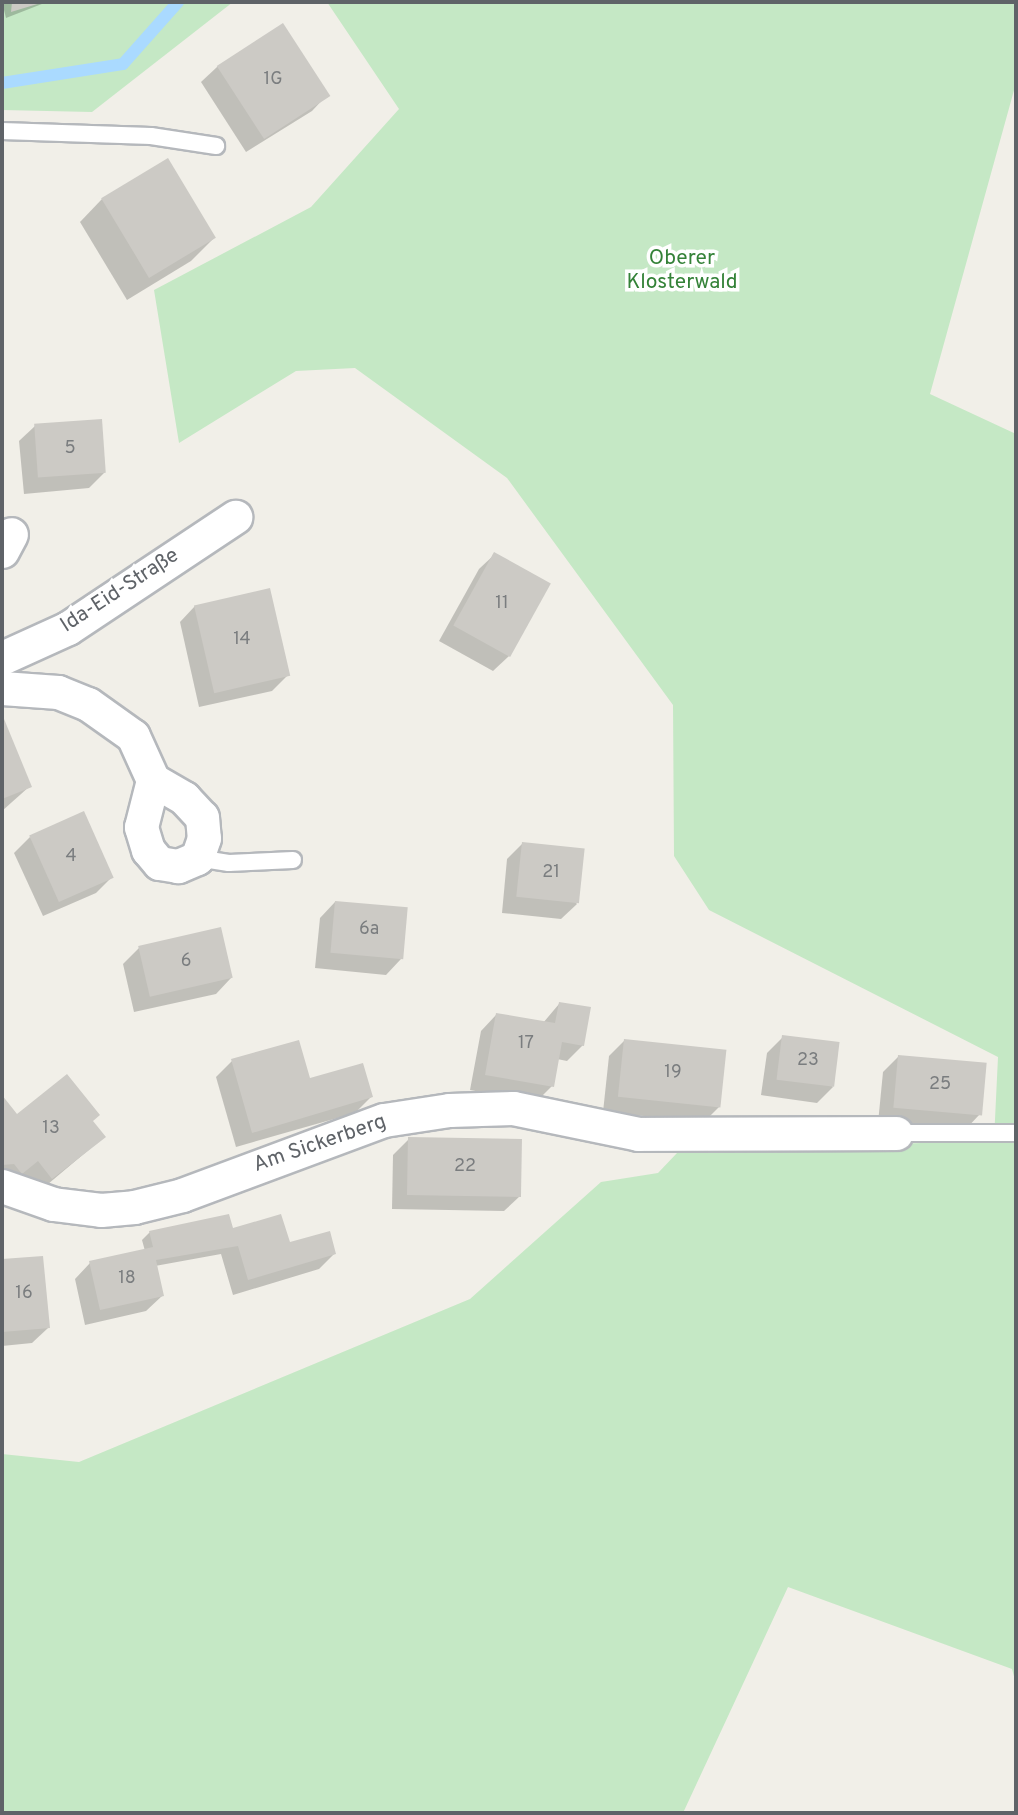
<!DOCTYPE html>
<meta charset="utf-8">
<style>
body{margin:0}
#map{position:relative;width:1018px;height:1815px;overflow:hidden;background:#f1efe8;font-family:Overpass,sans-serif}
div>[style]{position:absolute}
.green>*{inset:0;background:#c5e8c5}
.shadow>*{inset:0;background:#0003}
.stream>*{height:12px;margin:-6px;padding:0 6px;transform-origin:6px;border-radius:6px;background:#aadaff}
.building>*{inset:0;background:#cccac5;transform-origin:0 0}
.roads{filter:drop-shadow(2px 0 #b5b8bc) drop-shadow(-2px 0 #b5b8bc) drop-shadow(0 2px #b5b8bc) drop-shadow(0 -2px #b5b8bc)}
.lane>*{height:16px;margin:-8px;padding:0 8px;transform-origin:8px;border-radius:8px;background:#fff}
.street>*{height:33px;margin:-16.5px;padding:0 16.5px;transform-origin:16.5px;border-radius:16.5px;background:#fff}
span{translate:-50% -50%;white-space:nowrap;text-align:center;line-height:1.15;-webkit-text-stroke:7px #fff;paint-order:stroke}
.number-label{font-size:18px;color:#7a7d7f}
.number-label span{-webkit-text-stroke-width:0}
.park-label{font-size:21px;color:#348238}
.street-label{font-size:21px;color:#5f6368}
.frame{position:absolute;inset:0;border:4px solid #5f6368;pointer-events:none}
</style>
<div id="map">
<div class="green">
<i style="clip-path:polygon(2px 2px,233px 2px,92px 112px,2px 110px)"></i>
<i style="clip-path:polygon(327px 2px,1016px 2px,1016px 83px,930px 394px,1016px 434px,1016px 1684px,1012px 1669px,788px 1587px,683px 1813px,2px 1813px,2px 1454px,79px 1462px,470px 1299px,601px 1182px,658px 1173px,677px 1153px,994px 1140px,998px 1057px,709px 910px,674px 856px,673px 705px,507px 478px,355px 368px,296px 371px,179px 443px,154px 290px,311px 207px,399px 109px)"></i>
</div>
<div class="shadow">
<i style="clip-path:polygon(2px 2px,47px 2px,6px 18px)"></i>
<i style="clip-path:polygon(283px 25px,327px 95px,312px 111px,246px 152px,201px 82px,217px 67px)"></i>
<i style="clip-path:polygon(102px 199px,214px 238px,191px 261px,127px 300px,80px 222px)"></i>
<i style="clip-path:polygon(35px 426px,105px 472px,89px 488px,24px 494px,19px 441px)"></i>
<i style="clip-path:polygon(495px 554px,509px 656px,493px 671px,439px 641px,479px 569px)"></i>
<i style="clip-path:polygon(195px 606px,288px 675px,272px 691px,199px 707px,180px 622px)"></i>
<i style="clip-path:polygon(2px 719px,30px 786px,2px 811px)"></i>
<i style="clip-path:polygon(30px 837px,112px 877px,96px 893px,43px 916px,14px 853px)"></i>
<i style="clip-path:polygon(523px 843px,577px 904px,561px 919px,502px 913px,507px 859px)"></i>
<i style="clip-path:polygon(335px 902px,401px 959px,386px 975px,315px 968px,320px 918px)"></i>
<i style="clip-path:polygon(139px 948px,231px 978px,216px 994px,134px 1012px,123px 964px)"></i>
<i style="clip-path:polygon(559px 1004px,583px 1045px,567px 1061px,557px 1059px,552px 1086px,536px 1102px,470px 1090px,481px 1031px,496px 1015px,543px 1023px)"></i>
<i style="clip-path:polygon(783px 1037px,833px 1087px,817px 1103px,761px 1095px,767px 1053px)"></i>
<i style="clip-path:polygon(624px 1041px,720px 1106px,704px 1122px,603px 1112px,609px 1056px)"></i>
<i style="clip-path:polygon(898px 1057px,980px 1114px,965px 1130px,878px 1123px,883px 1072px)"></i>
<i style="clip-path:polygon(232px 1061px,308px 1080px,371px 1097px,355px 1113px,236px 1147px,216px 1077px)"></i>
<i style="clip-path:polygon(2px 1098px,17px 1116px,92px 1121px,104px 1137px,29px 1200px,2px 1193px)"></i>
<i style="clip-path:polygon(409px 1139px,520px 1196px,504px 1211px,392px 1209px,393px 1155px)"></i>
<i style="clip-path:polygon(232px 1230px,334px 1254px,319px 1269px,233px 1295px,221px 1254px,155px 1266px,162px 1296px,146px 1311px,85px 1325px,75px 1279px,90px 1263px,145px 1251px,142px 1240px,150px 1232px)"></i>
<i style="clip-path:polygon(42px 1258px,48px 1328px,32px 1343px,2px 1346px,2px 1261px)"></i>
</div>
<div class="stream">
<i style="left:2px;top:83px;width:122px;rotate:-8.9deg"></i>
<i style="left:123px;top:64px;width:83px;rotate:-48.4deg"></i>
</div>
<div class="building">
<i style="clip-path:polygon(12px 2px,44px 2px,11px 12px)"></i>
<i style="left:283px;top:23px;width:87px;height:79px;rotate:57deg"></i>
<i style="left:168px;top:158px;width:93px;height:78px;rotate:59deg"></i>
<i style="left:102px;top:419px;width:54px;height:68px;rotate:86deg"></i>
<i style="left:494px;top:552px;width:65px;height:84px;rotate:29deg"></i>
<i style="left:270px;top:588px;width:90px;height:78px;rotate:77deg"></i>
<i style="clip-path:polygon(2px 714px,32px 787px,2px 799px)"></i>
<i style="left:84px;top:811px;width:73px;height:60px;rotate:66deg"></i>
<i style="left:522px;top:842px;width:63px;height:55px;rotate:6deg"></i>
<i style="left:335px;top:901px;width:73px;height:52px;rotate:5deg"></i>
<i style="left:221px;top:927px;width:52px;height:85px;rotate:77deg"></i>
<i style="clip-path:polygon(559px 1002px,591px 1007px,584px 1046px,562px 1042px,554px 1087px,485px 1075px,496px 1013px,555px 1023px)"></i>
<i style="left:782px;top:1035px;width:58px;height:45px;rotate:7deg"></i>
<i style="left:624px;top:1039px;width:103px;height:58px;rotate:6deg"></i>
<i style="clip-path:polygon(299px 1040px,310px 1078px,363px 1063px,373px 1097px,252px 1133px,231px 1059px)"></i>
<i style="left:898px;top:1055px;width:89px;height:53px;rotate:5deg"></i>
<i style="clip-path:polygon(67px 1074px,100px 1115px,93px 1121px,106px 1137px,52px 1179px,38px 1161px,22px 1174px,14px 1164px,2px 1165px,2px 1095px,17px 1114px)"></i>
<i style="left:408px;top:1137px;width:114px;height:58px;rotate:1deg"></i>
<i style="clip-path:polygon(229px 1214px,233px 1228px,281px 1214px,290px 1242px,330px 1231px,336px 1254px,248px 1280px,238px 1246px,156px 1260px,164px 1296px,100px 1310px,89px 1261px,153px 1247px,149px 1231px)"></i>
<i style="clip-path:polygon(43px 1256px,50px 1328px,2px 1332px,2px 1259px)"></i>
</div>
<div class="roads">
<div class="lane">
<i style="left:2px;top:131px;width:149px;rotate:1.9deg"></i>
<i style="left:151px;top:136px;width:66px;rotate:8.7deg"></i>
<i style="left:197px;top:858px;width:32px;rotate:9deg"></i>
<i style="left:229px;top:863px;width:64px;rotate:-2.7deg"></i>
<i style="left:896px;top:1133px;width:120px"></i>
</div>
<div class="street">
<i style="left:2px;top:551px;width:19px;rotate:-62deg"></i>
<i style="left:2px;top:658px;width:72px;rotate:-24.4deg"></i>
<i style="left:68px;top:628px;width:201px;rotate:-33.6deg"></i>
<i style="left:2px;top:688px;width:56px;rotate:4.1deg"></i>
<i style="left:58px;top:692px;width:32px;rotate:22deg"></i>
<i style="left:88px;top:704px;width:55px;rotate:35.4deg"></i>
<i style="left:133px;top:736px;width:48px;rotate:65.6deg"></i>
<i style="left:153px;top:780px;width:36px;rotate:30deg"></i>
<i style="left:184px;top:798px;width:26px;rotate:47deg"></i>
<i style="left:202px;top:817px;width:21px;rotate:85deg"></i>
<i style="left:204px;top:838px;width:21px;rotate:109deg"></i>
<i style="left:197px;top:858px;width:21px;rotate:157deg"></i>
<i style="left:178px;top:866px;width:19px;rotate:-171deg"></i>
<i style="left:159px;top:863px;width:17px;rotate:-130deg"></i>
<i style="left:148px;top:850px;width:24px;rotate:-107deg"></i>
<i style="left:141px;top:827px;width:49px;rotate:-75.7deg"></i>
<i style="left:2px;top:1186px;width:54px;rotate:19.4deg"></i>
<i style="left:53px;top:1204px;width:48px;rotate:7.1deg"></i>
<i style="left:101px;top:1210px;width:33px;rotate:-5deg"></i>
<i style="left:134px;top:1207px;width:49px;rotate:-14deg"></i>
<i style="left:182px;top:1195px;width:215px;rotate:-20.4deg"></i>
<i style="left:384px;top:1120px;width:66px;rotate:-8.7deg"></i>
<i style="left:449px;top:1110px;width:64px;rotate:-1.8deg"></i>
<i style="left:513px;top:1108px;width:128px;rotate:11.7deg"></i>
<i style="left:638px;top:1134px;width:258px;rotate:-0.2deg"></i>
</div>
</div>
<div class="number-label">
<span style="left:273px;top:80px">1G</span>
<span style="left:70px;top:449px">5</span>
<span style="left:502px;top:604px">11</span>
<span style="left:242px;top:640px">14</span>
<span style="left:71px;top:857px">4</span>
<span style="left:551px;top:873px">21</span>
<span style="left:369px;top:930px">6a</span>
<span style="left:186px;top:962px">6</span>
<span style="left:526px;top:1044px">17</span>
<span style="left:808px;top:1061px">23</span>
<span style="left:673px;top:1073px">19</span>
<span style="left:940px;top:1085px">25</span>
<span style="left:51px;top:1129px">13</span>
<span style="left:465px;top:1167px">22</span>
<span style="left:127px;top:1279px">18</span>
<span style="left:24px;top:1294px">16</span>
</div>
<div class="park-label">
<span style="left:682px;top:271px">Oberer<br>Klosterwald</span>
</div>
<div class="street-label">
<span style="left:120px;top:591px;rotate:-33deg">Ida-Eid-Straße</span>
<span style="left:320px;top:1144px;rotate:-19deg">Am Sickerberg</span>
</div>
<div class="frame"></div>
</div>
